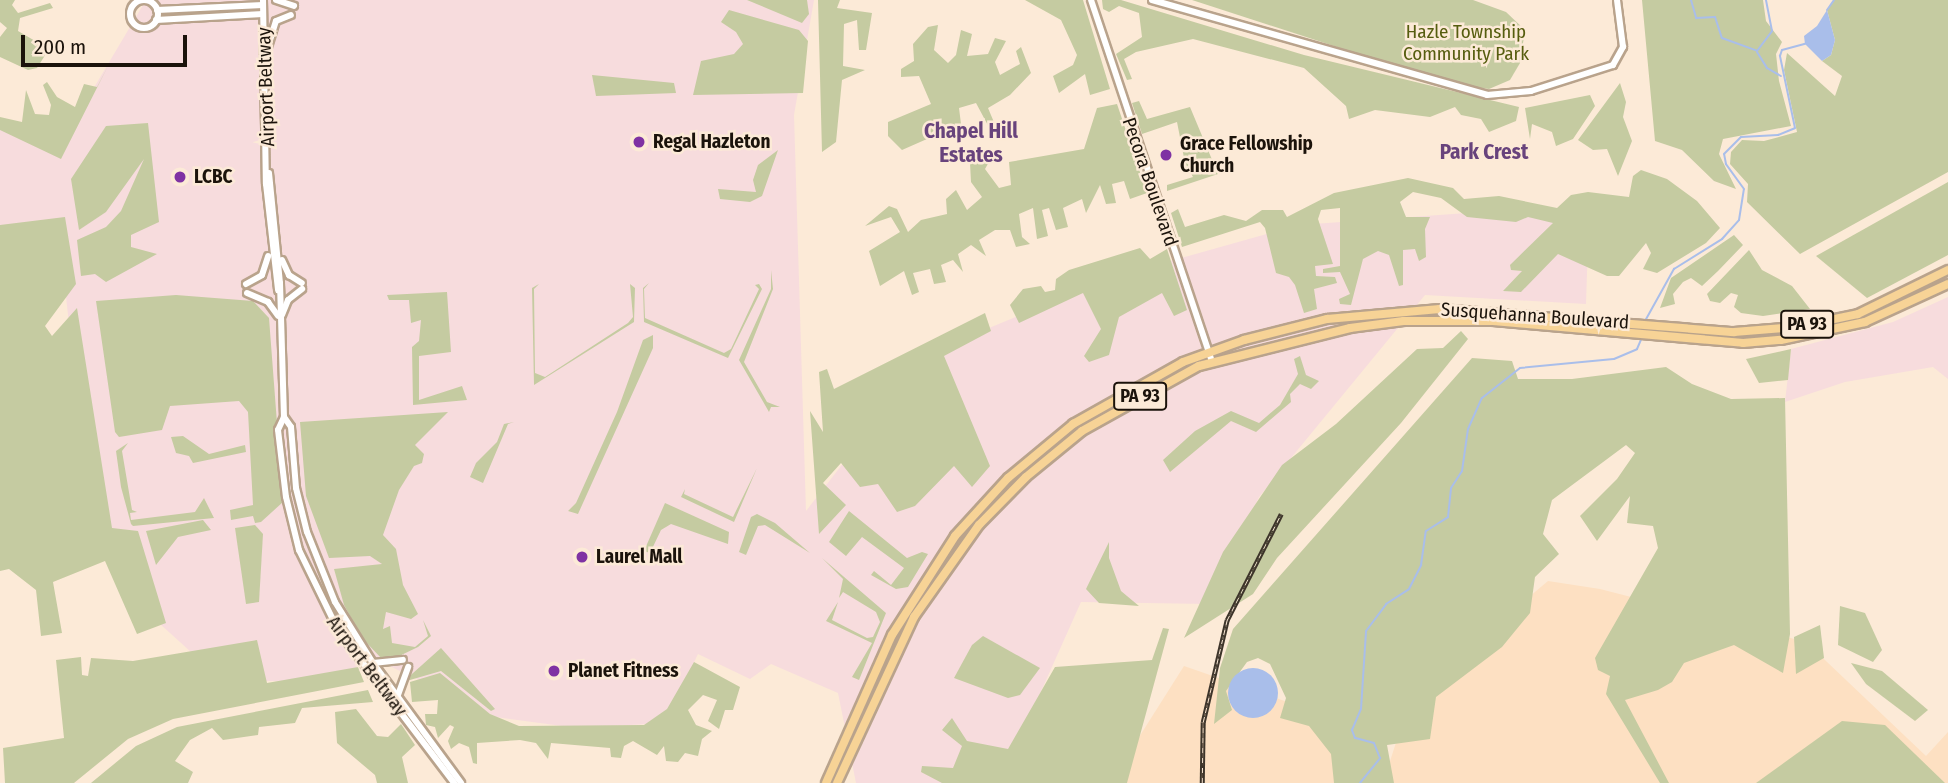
<!DOCTYPE html>
<style>
body{margin:0}
#map{position:relative;width:1948px;height:783px;overflow:hidden;background:#fcead7;font-family:"Fira Sans Condensed",sans-serif}
div>[style]{position:absolute}
.commercial>*{inset:0;background:#f7dcdd}
.built>*{inset:0;background:#fde0c2}
.green>*{inset:0;background:#c5cba1}
.water>*{inset:0;background:#a9beea}
.round{border-radius:50%}
.stream>*{height:2px;margin:-1px;padding:0 1px;transform-origin:1px;border-radius:1px;background:#a9beea}
.roads{filter:drop-shadow(2px 0 #b9a38c) drop-shadow(-2px 0 #b9a38c) drop-shadow(0 2px #b9a38c) drop-shadow(0 -2px #b9a38c)}
.tertiary>*{height:6px;margin:-3px;padding:0 3px;transform-origin:3px;border-radius:3px;background:#fff}
.tertiary>.ring{margin:-3px;padding:0;box-sizing:content-box;background:none;border:6px solid #fff;border-radius:50%}
.trunk>*{height:8px;margin:-4px;padding:0 4px;transform-origin:4px;border-radius:4px;background:#f7d396}
.rail>*{height:4.5px;margin-top:-2.25px;transform-origin:0;background:repeating-linear-gradient(90deg,#fcead7 0 5px,#3d342a 0 10px);box-sizing:border-box;border-block:2px solid #3d342a}
.dots>*{width:19px;height:19px;translate:-50% -50%;box-sizing:border-box;border:4px solid #fcead7;border-radius:50%}
span{translate:-50% -50%;white-space:nowrap;text-align:center;line-height:1.15;-webkit-text-stroke:5px #fcead7;paint-order:stroke}
.shield-label span{padding:2px 5px;background:#fcead7;border:2px solid;border-radius:5px;-webkit-text-stroke-width:0}
.shield-label{font-size:18px;color:#1b130b;font-weight:700}
.park-label{font-size:19px;color:#565d0f}
.street-label{font-size:19px;color:#1b130b}
.poi-label{font-size:19px;color:#1b130b;font-weight:700}
.left{translate:0 -50%;text-align:left}
.neighbourhood-label{font-size:21px;color:#68437c;font-weight:700}
.scale{position:absolute;left:21px;top:35px;width:166px;height:32px;box-sizing:border-box;border:4px solid #1b130b;border-top:0;padding-left:9px;font-size:21px;line-height:24px;white-space:nowrap;color:#1b130b;-webkit-text-stroke:5px #fcead7;paint-order:stroke}
</style>
<div id="map">
<div class="commercial">
<i style="clip-path:polygon(146px 0,814px 0,794px 115px,806px 511px,929px 353px,1110px 278px,1299px 225px,1523px 209px,1589px 212px,1586px 304px,1425px 295px,1259px 497px,1208px 604px,1081px 602px,1000px 783px,856px 783px,838px 693px,771px 664px,750px 679px,698px 654px,665px 723px,577px 728px,496px 717px,377px 660px,319px 681px,223px 681px,149px 614px,86px 483px,59px 231px,0 237px,0 128px,54px 155px)"></i>
<i style="clip-path:polygon(1948px 297px,1948px 379px,1933px 367px,1845px 382px,1785px 402px,1791px 349px,1893px 322px)"></i>
</div>
<div class="built">
<i style="clip-path:polygon(1548px 581px,1600px 589px,1806px 642px,1926px 756px,1948px 732px,1948px 783px,1383px 783px,1411px 696px)"></i>
<i style="clip-path:polygon(1184px 666px,1302px 707px,1369px 783px,1110px 783px)"></i>
</div>
<div class="green">
<i style="clip-path:polygon(0 0,15px 0,12px 5px,18px 13px,50px 3px,53px 8px,20px 18px,18px 31px,49px 49px,37px 68px,28px 70px,0 57px,0 37px,7px 28px,0 22px)"></i>
<i style="clip-path:polygon(747px 0,807px 0,809px 14px,802px 23px)"></i>
<i style="clip-path:polygon(818px 0,840px 0,837px 8px,872px 13px,866px 50px,859px 50px,857px 20px,844px 24px,843px 66px,865px 70px,842px 80px,836px 142px,822px 152px)"></i>
<i style="clip-path:polygon(1025px 0,1083px 0,1110px 89px,1090px 95px,1085px 74px,1059px 93px,1053px 76px,1073px 65px,1077px 55px,1061px 20px)"></i>
<i style="clip-path:polygon(1102px 0,1121px 0,1304px 55px,1519px 107px,1516px 121px,1489px 132px,1481px 119px,1461px 115px,1455px 107px,1430px 117px,1375px 110px,1349px 119px,1346px 106px,1304px 68px,1193px 39px,1136px 52px,1124px 59px,1132px 79px,1127px 80px,1116px 54px,1142px 37px,1139px 13px,1119px 6px,1109px 12px,1103px 9px)"></i>
<i style="clip-path:polygon(1192px 0,1473px 0,1506px 12px,1525px 30px,1520px 63px,1510px 80px,1489px 89px,1451px 84px)"></i>
<i style="clip-path:polygon(1642px 0,1763px 0,1766px 21px,1782px 42px,1776px 54px,1779px 81px,1791px 126px,1723px 139px,1719px 154px,1736px 189px,1714px 181px,1682px 150px,1655px 141px)"></i>
<i style="clip-path:polygon(1834px 0,1948px 0,1948px 172px,1800px 254px,1747px 202px,1748px 184px,1730px 164px,1731px 152px,1742px 140px,1764px 141px,1797px 132px,1784px 70px,1787px 53px,1835px 96px,1842px 76px,1822px 61px,1831px 55px,1835px 40px,1827px 10px)"></i>
<i style="clip-path:polygon(729px 10px,799px 30px,808px 41px,803px 93px,693px 95px,701px 61px,734px 54px,743px 44px,736px 32px,721px 22px)"></i>
<i style="clip-path:polygon(938px 25px,934px 50px,948px 63px,956px 55px,961px 30px,972px 34px,967px 56px,988px 54px,995px 38px,1006px 41px,995px 62px,1000px 75px,1020px 64px,1016px 51px,1021px 47px,1031px 73px,1010px 95px,988px 108px,996px 127px,991px 131px,976px 103px,959px 108px,961px 124px,902px 150px,888px 136px,888px 122px,931px 104px,919px 76px,901px 77px,901px 69px,914px 61px,913px 44px,928px 27px)"></i>
<i style="clip-path:polygon(108px 66px,61px 159px,0 130px,0 117px,22px 122px,26px 90px,35px 114px,49px 115px,51px 105px,43px 85px,47px 82px,57px 97px,75px 107px,84px 84px,97px 87px)"></i>
<i style="clip-path:polygon(592px 75px,674px 83px,676px 93px,596px 96px)"></i>
<i style="clip-path:polygon(1620px 83px,1626px 102px,1623px 117px,1632px 141px,1618px 176px,1607px 149px,1593px 150px,1578px 140px)"></i>
<i style="clip-path:polygon(1590px 95px,1595px 106px,1573px 139px,1556px 146px,1552px 132px,1532px 124px,1530px 139px,1525px 108px)"></i>
<i style="clip-path:polygon(1139px 101px,1147px 119px,1190px 107px,1218px 174px,1167px 191px,1167px 185px,1193px 177px,1185px 163px,1177px 122px,1142px 134px,1132px 103px)"></i>
<i style="clip-path:polygon(1117px 104px,1147px 193px,1130px 199px,1124px 181px,1112px 184px,1116px 203px,1106px 204px,1100px 185px,1086px 213px,1082px 199px,1063px 208px,1068px 227px,1056px 230px,1049px 208px,1042px 210px,1048px 236px,1037px 239px,1033px 208px,1019px 214px,1022px 237px,1030px 244px,1016px 247px,1010px 230px,995px 230px,979px 240px,986px 256px,971px 245px,958px 254px,963px 272px,953px 260px,941px 265px,946px 282px,934px 284px,930px 269px,913px 273px,919px 292px,912px 295px,904px 271px,880px 286px,869px 251px,900px 232px,891px 217px,865px 226px,889px 206px,897px 209px,908px 232px,921px 220px,947px 214px,946px 199px,956px 190px,967px 210px,982px 197px,971px 182px,970px 163px,993px 155px,985px 169px,999px 188px,1011px 185px,1009px 162px,1084px 149px,1097px 108px)"></i>
<i style="clip-path:polygon(148px 123px,159px 222px,131px 235px,131px 247px,157px 254px,106px 282px,95px 274px,81px 276px,77px 240px,106px 227px,121px 211px,144px 159px,106px 212px,79px 230px,71px 179px,106px 126px)"></i>
<i style="clip-path:polygon(778px 150px,762px 196px,750px 202px,720px 199px,718px 189px,756px 192px,753px 180px,758px 165px)"></i>
<i style="clip-path:polygon(1641px 170px,1667px 179px,1697px 201px,1720px 228px,1706px 243px,1657px 273px,1643px 269px,1651px 253px,1646px 243px,1619px 276px,1607px 276px,1558px 254px,1521px 292px,1503px 291px,1522px 271px,1511px 270px,1510px 265px,1553px 223px,1528px 217px,1516px 222px,1467px 217px,1441px 198px,1413px 192px,1400px 202px,1406px 217px,1430px 217px,1425px 229px,1426px 257px,1419px 261px,1415px 249px,1403px 250px,1403px 285px,1399px 286px,1389px 255px,1378px 251px,1363px 259px,1351px 305px,1340px 304px,1339px 299px,1350px 294px,1340px 272px,1323px 273px,1323px 269px,1340px 266px,1340px 208px,1321px 210px,1318px 219px,1333px 264px,1315px 266px,1316px 276px,1335px 277px,1337px 283px,1314px 289px,1317px 309px,1304px 313px,1295px 285px,1289px 277px,1276px 273px,1265px 228px,1260px 222px,1182px 247px,1171px 213px,1178px 209px,1185px 227px,1224px 215px,1246px 221px,1262px 210px,1283px 210px,1287px 217px,1334px 193px,1408px 178px,1453px 188px,1464px 199px,1499px 196px,1557px 208px,1571px 195px,1588px 192px,1629px 197px,1633px 176px)"></i>
<i style="clip-path:polygon(1948px 182px,1948px 255px,1867px 298px,1816px 256px)"></i>
<i style="clip-path:polygon(65px 217px,76px 284px,45px 326px,52px 336px,77px 308px,112px 528px,138px 531px,166px 623px,137px 634px,105px 561px,53px 582px,62px 633px,41px 636px,36px 590px,9px 569px,0 571px,0 225px)"></i>
<i style="clip-path:polygon(1734px 235px,1743px 245px,1718px 271px,1702px 286px,1691px 278px,1683px 282px,1673px 294px,1675px 304px,1660px 308px,1671px 278px)"></i>
<i style="clip-path:polygon(1140px 248px,1150px 259px,1167px 249px,1187px 310px,1174px 316px,1162px 293px,1119px 317px,1109px 355px,1089px 362px,1084px 356px,1101px 329px,1083px 293px,1019px 323px,1010px 305px,1023px 289px,1041px 286px,1045px 292px,1055px 290px,1056px 279px,1069px 270px)"></i>
<i style="clip-path:polygon(1749px 250px,1762px 270px,1792px 286px,1810px 309px,1763px 316px,1741px 313px,1734px 307px,1738px 295px,1731px 293px,1720px 303px,1710px 301px,1707px 294px)"></i>
<i style="clip-path:polygon(771px 270px,773px 289px,744px 362px,767px 402px,780px 407px,771px 407px,769px 412px,739px 360px,771px 289px)"></i>
<i style="clip-path:polygon(539px 284px,534px 289px,535px 373px,545px 377px,628px 323px,633px 317px,630px 284px,635px 288px,634px 322px,534px 385px,532px 288px)"></i>
<i style="clip-path:polygon(759px 284px,762px 289px,728px 358px,644px 322px,643px 288px,649px 283px,644px 289px,645px 318px,724px 353px,731px 349px,759px 289px,755px 285px)"></i>
<i style="clip-path:polygon(447px 292px,451px 352px,419px 356px,419px 400px,462px 386px,467px 400px,413px 405px,412px 347px,419px 341px,421px 320px,411px 323px,409px 300px,389px 300px,387px 295px)"></i>
<i style="clip-path:polygon(176px 295px,253px 301px,269px 318px,283px 502px,261px 522px,255px 523px,253px 516px,231px 520px,230px 510px,253px 505px,248px 412px,239px 401px,170px 406px,162px 430px,119px 437px,115px 432px,96px 301px)"></i>
<i style="clip-path:polygon(985px 313px,991px 331px,944px 356px,990px 466px,972px 487px,954px 466px,915px 506px,897px 512px,878px 484px,860px 487px,841px 463px,823px 483px,846px 505px,819px 534px,810px 411px,823px 432px,819px 372px,827px 369px,834px 389px)"></i>
<i style="clip-path:polygon(1461px 331px,1468px 339px,1401px 423px,1277px 558px,1253px 594px,1184px 638px,1223px 552px,1282px 465px,1336px 424px,1417px 349px,1443px 348px)"></i>
<i style="clip-path:polygon(653px 335px,653px 348px,578px 514px,568px 511px,576px 503px,617px 412px,643px 340px)"></i>
<i style="clip-path:polygon(1791px 349px,1788px 380px,1759px 383px,1746px 359px)"></i>
<i style="clip-path:polygon(1300px 356px,1306px 375px,1319px 381px,1311px 389px,1300px 384px,1290px 394px,1291px 402px,1256px 432px,1231px 421px,1170px 472px,1163px 460px,1195px 431px,1231px 411px,1259px 423px,1280px 405px,1298px 374px,1294px 359px)"></i>
<i style="clip-path:polygon(1472px 358px,1512px 361px,1518px 379px,1572px 379px,1666px 367px,1692px 384px,1731px 399px,1785px 398px,1790px 634px,1783px 673px,1734px 645px,1684px 663px,1672px 682px,1658px 690px,1625px 700px,1669px 783px,1660px 783px,1606px 694px,1610px 676px,1598px 670px,1595px 658px,1658px 548px,1653px 526px,1627px 523px,1630px 496px,1597px 541px,1580px 516px,1617px 479px,1635px 453px,1626px 445px,1552px 500px,1543px 534px,1559px 554px,1535px 577px,1530px 613px,1502px 647px,1436px 697px,1430px 739px,1387px 745px,1394px 783px,1334px 783px,1331px 754px,1309px 726px,1280px 718px,1286px 698px,1270px 664px,1258px 658px,1247px 662px,1226px 691px,1232px 710px,1214px 724px,1220px 668px,1233px 629px)"></i>
<i style="clip-path:polygon(448px 412px,415px 445px,424px 454px,422px 463px,414px 466px,399px 490px,383px 535px,396px 549px,403px 585px,418px 614px,411px 619px,386px 612px,383px 629px,390px 626px,392px 643px,415px 647px,428px 636px,423px 620px,431px 636px,418px 647px,391px 660px,382px 659px,362px 638px,344px 605px,334px 569px,382px 564px,370px 556px,329px 558px,306px 496px,300px 422px)"></i>
<i style="clip-path:polygon(514px 422px,508px 424px,483px 483px,470px 477px,476px 463px,497px 442px,504px 424px)"></i>
<i style="clip-path:polygon(183px 436px,209px 454px,245px 445px,246px 452px,193px 463px,189px 456px,176px 453px,171px 437px)"></i>
<i style="clip-path:polygon(128px 443px,122px 451px,132px 510px,137px 512px,130px 513px,131px 520px,195px 512px,204px 498px,214px 518px,133px 526px,131px 524px,121px 487px,116px 451px)"></i>
<i style="clip-path:polygon(757px 468px,734px 522px,681px 497px,685px 489px,684px 494px,733px 517px)"></i>
<i style="clip-path:polygon(665px 503px,729px 532px,728px 544px,671px 524px,661px 530px,650px 553px,644px 551px)"></i>
<i style="clip-path:polygon(849px 511px,907px 558px,922px 552px,928px 554px,908px 587px,896px 589px,871px 575px,874px 571px,891px 585px,904px 568px,862px 537px,846px 556px,829px 542px)"></i>
<i style="clip-path:polygon(757px 514px,775px 523px,810px 553px,765px 525px,758px 526px,746px 555px,739px 552px,751px 517px)"></i>
<i style="clip-path:polygon(203px 520px,211px 530px,178px 537px,156px 565px,146px 531px)"></i>
<i style="clip-path:polygon(255px 525px,263px 534px,259px 602px,246px 604px,235px 528px)"></i>
<i style="clip-path:polygon(1109px 542px,1109px 558px,1121px 591px,1139px 606px,1099px 603px,1086px 589px)"></i>
<i style="clip-path:polygon(822px 558px,886px 613px,859px 680px,852px 677px,872px 643px,826px 621px,838px 602px,832px 620px,867px 638px,873px 637px,880px 622px,876px 612px,843px 592px,839px 598px,843px 579px)"></i>
<i style="clip-path:polygon(1840px 606px,1865px 613px,1882px 650px,1873px 662px,1838px 645px)"></i>
<i style="clip-path:polygon(1820px 625px,1824px 658px,1796px 674px,1794px 637px)"></i>
<i style="clip-path:polygon(1163px 628px,1169px 629px,1127px 783px,942px 783px,921px 772px,922px 766px,953px 768px,962px 746px,942px 730px,952px 718px,967px 741px,1008px 749px,1055px 667px,1152px 660px)"></i>
<i style="clip-path:polygon(983px 636px,1040px 668px,1020px 695px,1008px 698px,954px 678px,972px 645px)"></i>
<i style="clip-path:polygon(257px 640px,267px 683px,358px 667px,364px 682px,173px 719px,128px 739px,74px 783px,5px 783px,3px 748px,64px 738px,56px 660px,81px 657px,82px 675px,88px 676px,91px 658px,133px 661px)"></i>
<i style="clip-path:polygon(441px 648px,495px 709px,491px 711px,441px 671px,403px 682px)"></i>
<i style="clip-path:polygon(694px 662px,740px 687px,733px 710px,725px 710px,719px 729px,708px 721px,717px 700px,703px 695px,688px 710px,696px 725px,712px 731px,702px 739px,698px 756px,685px 753px,678px 762px,666px 761px,664px 746px,657px 755px,633px 741px,624px 746px,621px 758px,611px 757px,610px 748px,551px 743px,548px 759px,536px 743px,520px 740px,477px 743px,477px 764px,473px 763px,469px 747px,459px 743px,451px 749px,448px 741px,454px 727px,450px 725px,438px 738px,435px 727px,426px 725px,425px 714px,437px 714px,438px 700px,412px 702px,410px 682px,440px 673px,490px 714px,519px 726px,644px 725px,667px 709px)"></i>
<i style="clip-path:polygon(1851px 663px,1882px 671px,1928px 710px,1915px 721px,1866px 684px)"></i>
<i style="clip-path:polygon(368px 690px,373px 702px,302px 708px,295px 723px,259px 727px,258px 735px,223px 740px,212px 728px,190px 740px,175px 761px,193px 772px,188px 783px,91px 783px,136px 746px,177px 727px)"></i>
<i style="clip-path:polygon(356px 709px,377px 736px,388px 737px,401px 724px,415px 745px,402px 757px,408px 783px,377px 783px,375px 775px,337px 743px,335px 712px)"></i>
<i style="clip-path:polygon(1842px 721px,1885px 725px,1945px 783px,1756px 783px)"></i>
</div>
<div class="water">
<i style="clip-path:polygon(1827px 10px,1835px 40px,1831px 55px,1822px 61px,1805px 44px,1804px 36px,1817px 26px)"></i>
<i class="round" style="left:1228px;top:668px;width:50px;height:50px"></i>
</div>
<div class="stream">
<i style="left:1691px;top:0;width:19px;rotate:74deg"></i>
<i style="left:1696px;top:18px;width:19px;rotate:-3deg"></i>
<i style="left:1715px;top:17px;width:22px;rotate:72deg"></i>
<i style="left:1722px;top:38px;width:37px;rotate:20deg"></i>
<i style="left:1827px;top:10px;width:12px;rotate:-55deg"></i>
<i style="left:1757px;top:51px;width:25px;rotate:-53deg"></i>
<i style="left:1772px;top:31px;width:32px;rotate:-101deg"></i>
<i style="left:1757px;top:52px;width:19px;rotate:58deg"></i>
<i style="left:1767px;top:68px;width:16px;rotate:30deg"></i>
<i style="left:1645px;top:321px;width:60px;rotate:-60.9deg"></i>
<i style="left:1674px;top:269px;width:57px;rotate:-32deg"></i>
<i style="left:1722px;top:239px;width:25px;rotate:-48deg"></i>
<i style="left:1739px;top:220px;width:31px;rotate:-81deg"></i>
<i style="left:1744px;top:189px;width:31px;rotate:-126deg"></i>
<i style="left:1726px;top:164px;width:10px;rotate:-101deg"></i>
<i style="left:1724px;top:154px;width:24px;rotate:-45deg"></i>
<i style="left:1741px;top:137px;width:37px;rotate:-3deg"></i>
<i style="left:1778px;top:135px;width:18px;rotate:-22deg"></i>
<i style="left:1795px;top:128px;width:74px;rotate:-101.8deg"></i>
<i style="left:1780px;top:56px;width:6px;rotate:-72deg"></i>
<i style="left:1782px;top:50px;width:24px;rotate:-15deg"></i>
<i style="left:1360px;top:783px;width:32px;rotate:-51deg"></i>
<i style="left:1380px;top:758px;width:16px;rotate:-112deg"></i>
<i style="left:1374px;top:743px;width:20px;rotate:-165deg"></i>
<i style="left:1355px;top:738px;width:9px;rotate:-111deg"></i>
<i style="left:1352px;top:730px;width:23px;rotate:-67deg"></i>
<i style="left:1361px;top:709px;width:78px;rotate:-86.3deg"></i>
<i style="left:1366px;top:631px;width:34px;rotate:-53deg"></i>
<i style="left:1386px;top:604px;width:27px;rotate:-33deg"></i>
<i style="left:1409px;top:589px;width:27px;rotate:-63deg"></i>
<i style="left:1421px;top:565px;width:34px;rotate:-82deg"></i>
<i style="left:1426px;top:531px;width:26px;rotate:-32deg"></i>
<i style="left:1448px;top:517px;width:29px;rotate:-84deg"></i>
<i style="left:1451px;top:488px;width:20px;rotate:-57deg"></i>
<i style="left:1462px;top:471px;width:42px;rotate:-81.9deg"></i>
<i style="left:1468px;top:429px;width:34px;rotate:-66deg"></i>
<i style="left:1482px;top:398px;width:48px;rotate:-38.3deg"></i>
<i style="left:1520px;top:368px;width:94px;rotate:-5.5deg"></i>
<i style="left:1614px;top:359px;width:25px;rotate:-23deg"></i>
<i style="left:1637px;top:349px;width:13px;rotate:-67deg"></i>
</div>
<div class="roads">
<div class="tertiary">
<i style="left:263px;top:0;width:184px;rotate:89.1deg"></i>
<i style="left:266px;top:184px;width:107px;rotate:83.5deg"></i>
<i style="left:276px;top:0;width:19px;rotate:18deg"></i>
<i style="left:1091px;top:0;width:382px;rotate:71.5deg"></i>
<i style="left:1152px;top:0;width:348px;rotate:15.8deg"></i>
<i style="left:1487px;top:95px;width:44px;rotate:-5.2deg"></i>
<i style="left:1531px;top:91px;width:86px;rotate:-17.6deg"></i>
<i style="left:1613px;top:65px;width:21px;rotate:-61deg"></i>
<i style="left:1623px;top:47px;width:47px;rotate:-97.3deg"></i>
<i class="ring" style="left:130px;top:0;width:22px;height:22px"></i>
<i style="left:157px;top:10px;width:106px;rotate:-2.7deg"></i>
<i style="left:156px;top:20px;width:107px;rotate:-3.2deg"></i>
<i style="left:267px;top:50px;width:30px;rotate:-73deg"></i>
<i style="left:276px;top:21px;width:16px;rotate:-22deg"></i>
<i style="left:269px;top:173px;width:111px;rotate:84.3deg"></i>
<i style="left:280px;top:283px;width:134px;rotate:88.3deg"></i>
<i style="left:284px;top:417px;width:14px;rotate:115deg"></i>
<i style="left:278px;top:430px;width:67px;rotate:83.2deg"></i>
<i style="left:286px;top:497px;width:55px;rotate:76.2deg"></i>
<i style="left:299px;top:550px;width:89px;rotate:64deg"></i>
<i style="left:338px;top:630px;width:192px;rotate:52.8deg"></i>
<i style="left:282px;top:260px;width:17px;rotate:65deg"></i>
<i style="left:289px;top:275px;width:15px;rotate:32deg"></i>
<i style="left:246px;top:284px;width:18px;rotate:-29deg"></i>
<i style="left:262px;top:275px;width:20px;rotate:-72deg"></i>
<i style="left:247px;top:293px;width:23px;rotate:23deg"></i>
<i style="left:268px;top:302px;width:17px;rotate:54deg"></i>
<i style="left:282px;top:315px;width:16px;rotate:-68deg"></i>
<i style="left:288px;top:300px;width:18px;rotate:-38deg"></i>
<i style="left:284px;top:417px;width:12px;rotate:55deg"></i>
<i style="left:291px;top:427px;width:61px;rotate:85.3deg"></i>
<i style="left:296px;top:488px;width:45px;rotate:76deg"></i>
<i style="left:307px;top:532px;width:75px;rotate:68.2deg"></i>
<i style="left:335px;top:602px;width:72px;rotate:58.1deg"></i>
<i style="left:373px;top:663px;width:149px;rotate:53.7deg"></i>
<i style="left:373px;top:663px;width:30px;rotate:-6deg"></i>
<i style="left:398px;top:695px;width:30px;rotate:-70deg"></i>
</div>
<div class="trunk">
<i style="left:826px;top:783px;width:162px;rotate:-66deg"></i>
<i style="left:892px;top:635px;width:117px;rotate:-57.5deg"></i>
<i style="left:955px;top:536px;width:79px;rotate:-47.6deg"></i>
<i style="left:1008px;top:478px;width:85px;rotate:-39.7deg"></i>
<i style="left:1073px;top:424px;width:126px;rotate:-29.4deg"></i>
<i style="left:1183px;top:362px;width:65px;rotate:-19.8deg"></i>
<i style="left:1244px;top:340px;width:86px;rotate:-14.2deg"></i>
<i style="left:1327px;top:319px;width:113px;rotate:-5.1deg"></i>
<i style="left:1440px;top:309px;width:295px;rotate:4.5deg"></i>
<i style="left:1734px;top:332px;width:62px;rotate:-4.6deg"></i>
<i style="left:1796px;top:327px;width:63px;rotate:-11.8deg"></i>
<i style="left:1858px;top:314px;width:100px;rotate:-26.1deg"></i>
<i style="left:837px;top:783px;width:183px;rotate:-65.1deg"></i>
<i style="left:914px;top:617px;width:113px;rotate:-54.8deg"></i>
<i style="left:979px;top:525px;width:67px;rotate:-45.6deg"></i>
<i style="left:1026px;top:477px;width:72px;rotate:-39.4deg"></i>
<i style="left:1082px;top:431px;width:134px;rotate:-29.1deg"></i>
<i style="left:1199px;top:366px;width:156px;rotate:-14.1deg"></i>
<i style="left:1350px;top:328px;width:54px;rotate:-7.4deg"></i>
<i style="left:1404px;top:321px;width:89px"></i>
<i style="left:1493px;top:321px;width:251px;rotate:5deg"></i>
<i style="left:1743px;top:343px;width:38px;rotate:-5deg"></i>
<i style="left:1781px;top:340px;width:86px;rotate:-12.1deg"></i>
<i style="left:1865px;top:322px;width:91px;rotate:-24.6deg"></i>
</div>
</div>
<div class="rail">
<i style="left:1202px;top:783px;width:61px;rotate:-89.1deg"></i>
<i style="left:1203px;top:722px;width:105px;rotate:-76.8deg"></i>
<i style="left:1227px;top:620px;width:119px;rotate:-63deg"></i>
</div>
<div class="dots">
<i style="left:639px;top:142px;background:#7f32a3"></i>
<i style="left:1166px;top:155px;background:#7f32a3"></i>
<i style="left:180px;top:177px;background:#7f32a3"></i>
<i style="left:582px;top:557px;background:#7f32a3"></i>
<i style="left:554px;top:671px;background:#7f32a3"></i>
</div>
<div class="shield-label">
<span style="left:1807px;top:324px">PA 93</span>
<span style="left:1140px;top:396px">PA 93</span>
</div>
<div class="park-label">
<span style="left:1466px;top:43px">Hazle Township<br>Community Park</span>
</div>
<div class="street-label">
<span style="left:266px;top:87px;rotate:-92deg">Airport Beltway</span>
<span style="left:1150px;top:182px;rotate:71deg">Pecora Boulevard</span>
<span style="left:1535px;top:316px;rotate:4deg">Susquehanna Boulevard</span>
<span style="left:367px;top:666px;rotate:53deg">Airport Beltway</span>
</div>
<div class="poi-label">
<span class="left" style="left:653px;top:142px">Regal Hazleton</span>
<span class="left" style="left:1180px;top:155px">Grace Fellowship<br>Church</span>
<span class="left" style="left:194px;top:177px">LCBC</span>
<span class="left" style="left:596px;top:557px">Laurel Mall</span>
<span class="left" style="left:568px;top:671px">Planet Fitness</span>
</div>
<div class="neighbourhood-label">
<span style="left:971px;top:143px">Chapel Hill<br>Estates</span>
<span style="left:1484px;top:152px">Park Crest</span>
</div>
<div class="scale">200 m</div>
</div>
